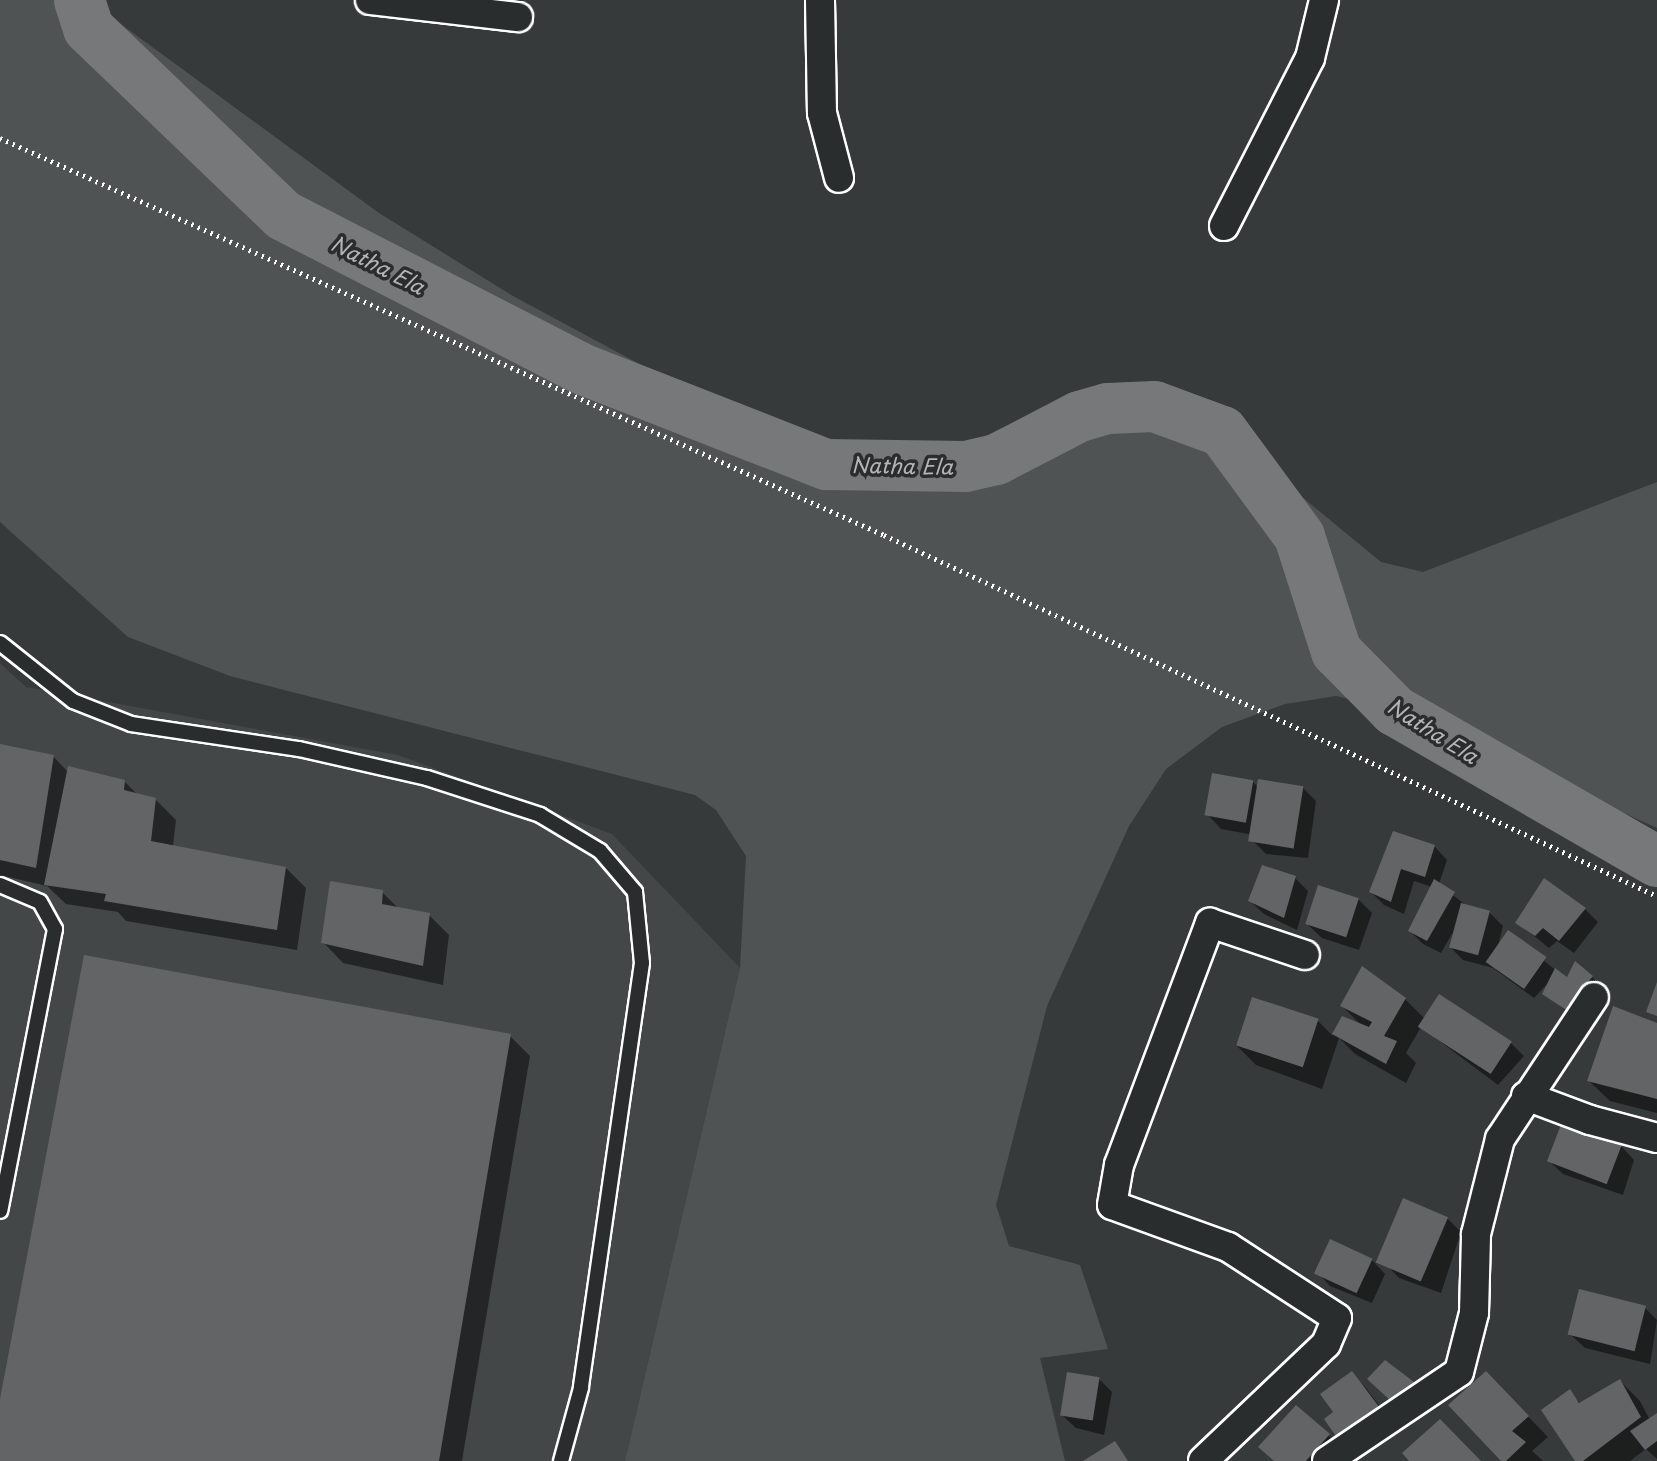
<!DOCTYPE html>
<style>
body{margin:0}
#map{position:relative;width:1657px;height:1461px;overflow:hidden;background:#373a3b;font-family:"Playpen Sans",sans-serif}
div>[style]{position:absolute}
.built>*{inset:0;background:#444748}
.green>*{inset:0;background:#505354}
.shadow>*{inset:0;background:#0007}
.river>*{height:51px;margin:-25.5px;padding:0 25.5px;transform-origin:25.5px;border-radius:25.5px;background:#767879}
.building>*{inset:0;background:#636465;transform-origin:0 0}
.path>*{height:4.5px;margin-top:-2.25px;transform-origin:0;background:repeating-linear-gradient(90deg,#fff 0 2px,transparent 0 7px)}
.roads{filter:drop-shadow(2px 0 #fff) drop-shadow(-2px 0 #fff) drop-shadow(0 2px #fff) drop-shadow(0 -2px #fff)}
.service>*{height:14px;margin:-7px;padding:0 7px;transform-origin:7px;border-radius:7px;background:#2a2d2e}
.minor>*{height:28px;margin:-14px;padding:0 14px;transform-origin:14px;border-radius:14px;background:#2a2d2e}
span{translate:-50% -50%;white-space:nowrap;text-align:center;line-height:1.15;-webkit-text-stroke:7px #2a2d2e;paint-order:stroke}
.water-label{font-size:21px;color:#b4b5b5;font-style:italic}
</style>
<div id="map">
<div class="built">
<i style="clip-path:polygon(0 663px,26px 687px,398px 755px,612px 834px,740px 968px,625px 1461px,0 1461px)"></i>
</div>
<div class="green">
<i style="clip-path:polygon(0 0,88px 0,379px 213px,513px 296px,671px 381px,791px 431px,864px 456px,965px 466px,996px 459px,1079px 416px,1107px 408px,1154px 406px,1222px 431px,1381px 562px,1423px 572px,1657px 482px,1657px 828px,1394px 710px,1336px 696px,1285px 704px,1222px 727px,1166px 769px,1129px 826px,1047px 1006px,996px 1205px,1009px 1246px,1080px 1265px,1108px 1349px,1040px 1358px,1065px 1461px,625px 1461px,740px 968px,746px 856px,716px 810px,695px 795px,230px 676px,128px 637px,0 522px)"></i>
</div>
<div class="shadow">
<i style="clip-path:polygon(0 746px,53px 756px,68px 772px,124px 781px,138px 795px,155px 799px,176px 820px,173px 846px,286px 868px,306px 888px,297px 950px,126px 921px,118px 912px,66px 904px,47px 886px,0 875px)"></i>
<i style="clip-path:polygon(1252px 781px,1259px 788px,1302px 787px,1316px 801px,1308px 858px,1266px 854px,1253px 841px,1254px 835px,1221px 829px,1208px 815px)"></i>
<i style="clip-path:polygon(1394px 833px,1434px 846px,1447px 860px,1439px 884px,1468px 907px,1489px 912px,1503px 926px,1498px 946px,1508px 932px,1568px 980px,1592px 977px,1605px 991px,1580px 1022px,1544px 993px,1549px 982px,1534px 998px,1493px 968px,1463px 960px,1450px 947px,1453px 932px,1441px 953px,1423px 944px,1410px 931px,1432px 887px,1414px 881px,1404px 914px,1384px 905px,1371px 892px)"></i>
<i style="clip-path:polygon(1295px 878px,1308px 891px,1297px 930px,1264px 914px,1250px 901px)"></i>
<i style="clip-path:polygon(382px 892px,399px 909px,429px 915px,449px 935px,443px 985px,343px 963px,323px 942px)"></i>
<i style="clip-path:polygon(1358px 899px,1372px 913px,1359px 950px,1322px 938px,1308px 925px)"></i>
<i style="clip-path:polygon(1585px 909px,1598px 922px,1574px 953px,1557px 941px,1549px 948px,1517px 922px)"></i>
<i style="clip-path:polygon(1405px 999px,1426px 1020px,1511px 1043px,1524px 1056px,1498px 1085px,1421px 1027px,1406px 1053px,1416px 1063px,1406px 1083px,1355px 1054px,1339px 1038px,1322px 1089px,1256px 1065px,1236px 1045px,1317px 1020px,1333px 1036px,1343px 1018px,1362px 1026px,1342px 1006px)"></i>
<i style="clip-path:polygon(1657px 1025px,1657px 1113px,1610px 1101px,1589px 1081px)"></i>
<i style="clip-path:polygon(510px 1036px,530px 1056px,462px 1461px,0 1461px,0 1409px)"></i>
<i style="clip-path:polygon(1621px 1146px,1634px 1160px,1623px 1195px,1563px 1174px,1549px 1161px)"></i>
<i style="clip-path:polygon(1447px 1218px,1461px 1232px,1441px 1293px,1399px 1278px,1386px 1264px)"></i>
<i style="clip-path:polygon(1372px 1260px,1385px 1274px,1372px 1303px,1330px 1286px,1317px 1272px)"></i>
<i style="clip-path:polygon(1645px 1308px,1657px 1320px,1650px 1364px,1585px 1348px,1571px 1335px)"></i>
<i style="clip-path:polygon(1486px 1373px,1548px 1437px,1532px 1451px,1543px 1461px,1503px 1461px)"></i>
<i style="clip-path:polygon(1352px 1374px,1365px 1387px,1395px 1426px,1336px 1413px)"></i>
<i style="clip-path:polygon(1099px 1379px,1112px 1392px,1104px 1435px,1076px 1428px,1062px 1415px)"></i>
<i style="clip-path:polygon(1620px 1381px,1640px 1401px,1650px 1420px,1657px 1415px,1657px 1459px,1646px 1449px,1630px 1461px,1577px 1461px,1570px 1392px,1581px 1404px)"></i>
<i style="clip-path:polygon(1328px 1435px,1342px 1449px,1331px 1461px,1275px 1461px)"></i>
</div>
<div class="river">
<i style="left:79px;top:0;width:29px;rotate:72deg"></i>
<i style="left:88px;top:28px;width:270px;rotate:43.8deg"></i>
<i style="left:283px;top:215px;width:337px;rotate:27.2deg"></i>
<i style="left:583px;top:369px;width:261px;rotate:21.4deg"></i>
<i style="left:826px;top:464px;width:139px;rotate:0.8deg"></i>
<i style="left:965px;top:466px;width:32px;rotate:-13deg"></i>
<i style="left:996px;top:459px;width:93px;rotate:-27.4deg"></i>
<i style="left:1079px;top:416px;width:29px;rotate:-16deg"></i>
<i style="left:1107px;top:408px;width:47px;rotate:-2.4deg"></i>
<i style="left:1154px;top:406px;width:72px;rotate:20.2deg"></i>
<i style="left:1222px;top:431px;width:130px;rotate:53.7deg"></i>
<i style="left:1299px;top:536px;width:121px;rotate:72.2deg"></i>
<i style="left:1336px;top:651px;width:83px;rotate:45.5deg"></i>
<i style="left:1394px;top:710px;width:303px;rotate:29.9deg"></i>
</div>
<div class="building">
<i style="clip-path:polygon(0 744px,54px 755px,36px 868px,0 860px)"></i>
<i style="clip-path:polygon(68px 766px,125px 780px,124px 790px,156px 798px,151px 841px,286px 867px,277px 930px,104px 901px,106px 894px,44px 885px)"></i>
<i style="left:1212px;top:773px;width:42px;height:43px;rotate:10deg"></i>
<i style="left:1258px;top:779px;width:46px;height:63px;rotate:9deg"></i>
<i style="clip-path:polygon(1393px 831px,1435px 845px,1425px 877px,1401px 869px,1391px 902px,1369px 892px)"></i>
<i style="clip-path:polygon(1262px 865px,1296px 876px,1284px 918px,1248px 901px)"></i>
<i style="clip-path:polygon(1544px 878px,1586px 908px,1559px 941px,1543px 928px,1535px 936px,1515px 923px)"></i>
<i style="clip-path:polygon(1434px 879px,1455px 892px,1427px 941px,1408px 931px)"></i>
<i style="clip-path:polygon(330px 881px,383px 890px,382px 904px,430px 913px,423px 966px,321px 943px)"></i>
<i style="left:1318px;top:885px;width:43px;height:41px;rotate:18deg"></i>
<i style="left:1461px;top:903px;width:30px;height:46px;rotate:15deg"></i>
<i style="left:1508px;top:930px;width:47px;height:39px;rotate:35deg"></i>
<i style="clip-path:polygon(84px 955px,511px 1034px,439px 1461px,0 1461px,0 1399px)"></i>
<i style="clip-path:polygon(1575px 961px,1593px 976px,1566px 1010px,1542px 994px,1555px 968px,1567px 977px)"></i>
<i style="clip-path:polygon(1362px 966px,1406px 998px,1384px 1036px,1397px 1041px,1386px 1064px,1332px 1034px,1342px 1016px,1369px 1027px,1372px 1022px,1340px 1006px)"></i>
<i style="clip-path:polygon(1657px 982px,1657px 1016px,1646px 1012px)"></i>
<i style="left:1439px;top:994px;width:87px;height:39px;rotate:33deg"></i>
<i style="left:1252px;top:997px;width:70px;height:51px;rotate:18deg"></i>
<i style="clip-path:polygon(1613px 1006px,1657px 1023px,1657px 1099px,1587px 1081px)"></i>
<i style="left:1562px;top:1122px;width:64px;height:42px;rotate:21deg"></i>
<i style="left:1403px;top:1198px;width:49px;height:70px;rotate:23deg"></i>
<i style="left:1330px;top:1239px;width:47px;height:38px;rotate:25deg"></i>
<i style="left:1579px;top:1289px;width:69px;height:47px;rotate:14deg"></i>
<i style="clip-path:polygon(1385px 1360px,1414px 1382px,1393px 1403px,1367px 1379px)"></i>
<i style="clip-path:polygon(1352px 1371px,1383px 1412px,1340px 1442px,1324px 1419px,1333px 1412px,1320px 1394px)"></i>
<i style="clip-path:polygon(1486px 1371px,1529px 1416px,1512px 1431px,1526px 1442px,1506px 1461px,1501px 1461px,1448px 1405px)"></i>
<i style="left:1067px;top:1372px;width:33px;height:44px;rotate:9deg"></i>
<i style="clip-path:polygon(1620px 1379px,1641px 1417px,1583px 1461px,1575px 1461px,1541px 1410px,1570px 1389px,1579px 1403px)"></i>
<i style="clip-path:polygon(1296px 1405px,1330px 1434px,1306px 1461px,1274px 1461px,1258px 1447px)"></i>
<i style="clip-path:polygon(1657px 1413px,1657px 1441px,1645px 1450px,1630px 1431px)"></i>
<i style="clip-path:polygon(1440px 1419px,1481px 1461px,1409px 1461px,1402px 1453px)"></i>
<i style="clip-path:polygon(1115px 1441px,1128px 1461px,1083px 1461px)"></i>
</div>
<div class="path">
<i style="left:0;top:138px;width:969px;rotate:24.18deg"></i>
<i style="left:884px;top:535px;width:853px;rotate:25.03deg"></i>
</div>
<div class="roads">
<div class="service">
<i style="left:0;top:643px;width:93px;rotate:38.5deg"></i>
<i style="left:73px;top:701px;width:62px;rotate:21.6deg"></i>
<i style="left:131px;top:724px;width:170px;rotate:8.5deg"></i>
<i style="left:299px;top:749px;width:131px;rotate:12.8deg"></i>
<i style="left:427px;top:778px;width:119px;rotate:18.1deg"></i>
<i style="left:540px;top:815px;width:70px;rotate:31deg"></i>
<i style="left:600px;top:851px;width:54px;rotate:49.5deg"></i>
<i style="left:635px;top:892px;width:71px;rotate:84.4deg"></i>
<i style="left:642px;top:963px;width:429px;rotate:98.2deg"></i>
<i style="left:581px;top:1388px;width:76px;rotate:105.3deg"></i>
<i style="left:0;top:885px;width:43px;rotate:23deg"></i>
<i style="left:40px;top:902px;width:31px;rotate:61deg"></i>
<i style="left:55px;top:929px;width:287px;rotate:101deg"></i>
</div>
<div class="minor">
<i style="left:370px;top:0;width:149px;rotate:6.6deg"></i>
<i style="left:820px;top:0;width:113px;rotate:89deg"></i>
<i style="left:822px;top:113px;width:67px;rotate:75.3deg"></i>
<i style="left:1224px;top:226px;width:189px;rotate:-62.9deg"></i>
<i style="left:1310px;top:58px;width:60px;rotate:-76.4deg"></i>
<i style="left:1526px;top:1096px;width:68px;rotate:20.6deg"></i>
<i style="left:1590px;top:1120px;width:69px;rotate:15deg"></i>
<i style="left:1203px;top:1461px;width:170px;rotate:-43.6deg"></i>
<i style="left:1326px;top:1344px;width:28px;rotate:-67deg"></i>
<i style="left:1337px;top:1318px;width:130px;rotate:-146.9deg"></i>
<i style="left:1228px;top:1247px;width:123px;rotate:-160.1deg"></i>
<i style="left:1112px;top:1205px;width:41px;rotate:-80.1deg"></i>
<i style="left:1119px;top:1165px;width:259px;rotate:-69.4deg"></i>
<i style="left:1210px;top:923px;width:100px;rotate:18.6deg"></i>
<i style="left:1327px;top:1461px;width:159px;rotate:-34deg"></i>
<i style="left:1459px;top:1372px;width:61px;rotate:-75.7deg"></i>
<i style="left:1474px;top:1313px;width:79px;rotate:-88.5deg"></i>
<i style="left:1476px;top:1234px;width:98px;rotate:-75.8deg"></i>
<i style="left:1500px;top:1139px;width:170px;rotate:-56.5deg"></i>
</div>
</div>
<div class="water-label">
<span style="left:378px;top:264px;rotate:27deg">Natha Ela</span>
<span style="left:902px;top:465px;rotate:1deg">Natha Ela</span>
<span style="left:1433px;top:730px;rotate:32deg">Natha Ela</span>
</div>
</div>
